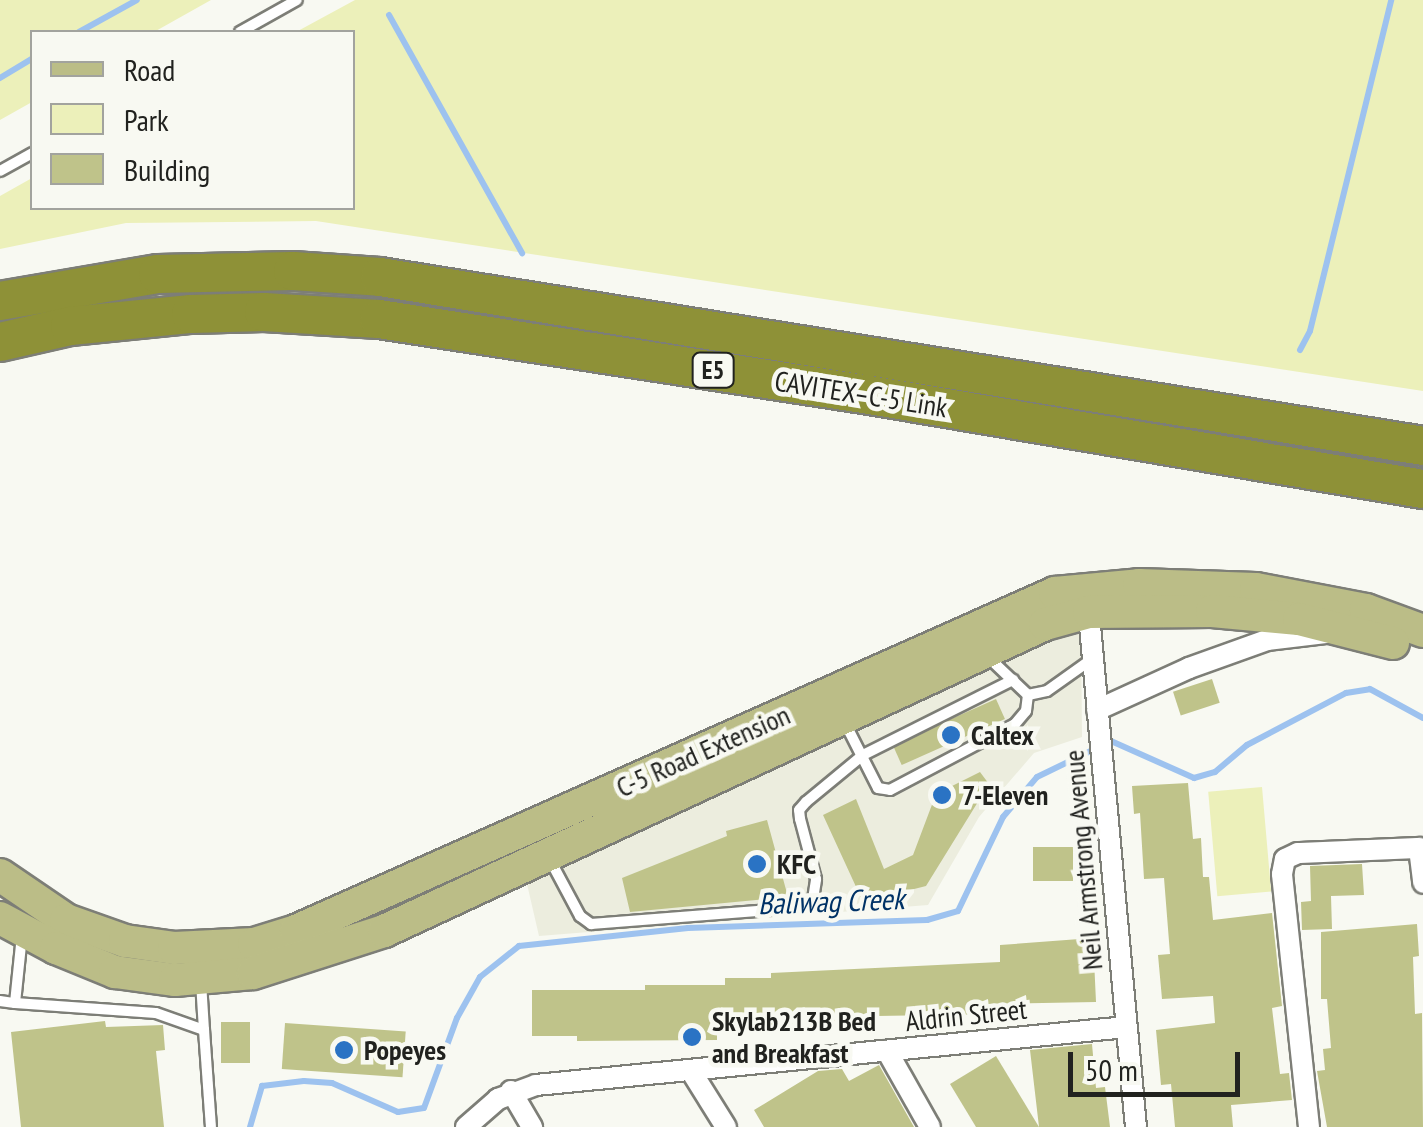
<!DOCTYPE html>
<meta charset="utf-8">
<style>
body{margin:0}
#map{position:relative;width:1423px;height:1127px;overflow:hidden;background:#f8f9f2;font-family:"PT Sans Narrow",sans-serif}
div>[style]{position:absolute}
.built>*{inset:0;background:#ecedde}
.green>*{inset:0;background:#ecf0ba;transform-origin:0 0}
.stream>*{height:6px;margin:-3px;padding:0 3px;transform-origin:3px;border-radius:3px;background:#9dc2ef}
.building>*{inset:0;background:#bfc38a;transform-origin:0 0}
.roads{filter:drop-shadow(2px 0 #7d7e77) drop-shadow(-2px 0 #7d7e77) drop-shadow(0 2px #7d7e77) drop-shadow(0 -2px #7d7e77)}
.lane>*{height:10px;margin:-5px;padding:0 5px;transform-origin:5px;border-radius:5px;background:#fff}
.street>*{height:20px;margin:-10px;padding:0 10px;transform-origin:10px;border-radius:10px;background:#fff}
.primary>*{height:32px;margin:-16px;padding:0 16px;transform-origin:16px;border-radius:16px;background:#bbbd87}
.highway>*{height:38px;margin:-19px;padding:0 19px;transform-origin:19px;border-radius:19px;background:#8e9137}
.dots>*{width:28px;height:28px;translate:-50% -50%;box-sizing:border-box;border:5px solid #f8f9f2;border-radius:50%}
span{translate:-50% -50%;white-space:nowrap;text-align:center;line-height:1.15;-webkit-text-stroke:9px #f8f9f2;paint-order:stroke}
.shield-label span{padding:2px 8px;background:#f8f9f2;border:2px solid;border-radius:8px;-webkit-text-stroke-width:0}
.shield-label{font-size:25px;color:#21221f;font-weight:700}
.street-label{font-size:28px;color:#21221f}
.poi-label{font-size:28px;color:#21221f;font-weight:700}
.left{translate:0 -50%;text-align:left}
.water-label{font-size:30px;color:#003266;font-style:italic}
.legend{position:absolute;left:30px;top:30px;width:325px;height:180px;box-sizing:border-box;background:#f8f9f2;border:2px solid #a2a39e;margin:0;padding:12px 18px;list-style:none;font-size:30px;color:#21221f}
.legend li{display:flex;align-items:center;gap:20px;height:50px}
.legend b{width:50px;border:2px solid #a2a39e}
.scale{position:absolute;left:1068px;top:1052px;width:172px;height:45px;box-sizing:border-box;border:5px solid #21221f;border-top:0;padding-left:12px;font-size:30px;line-height:35px;white-space:nowrap;color:#21221f;-webkit-text-stroke:8px #f8f9f2;paint-order:stroke}
</style>
<div id="map">
<div class="built">
<i style="clip-path:polygon(1081px 621px,1082px 737px,1034px 753px,979px 817px,928px 905px,539px 936px,527px 884px)"></i>
</div>
<div class="green">
<i style="clip-path:polygon(0 0,211px 0,154px 32px,32px 32px,32px 102px,0 120px)"></i>
<i style="clip-path:polygon(355px 0,1423px 0,1423px 391px,316px 221px,126px 223px,0 249px,0 196px,32px 178px,32px 208px,352px 208px,352px 32px,296px 32px)"></i>
<i style="left:1262px;top:787px;width:105px;height:54px;rotate:85deg"></i>
</div>
<div class="stream">
<i style="left:389px;top:15px;width:273px;rotate:60.8deg"></i>
<i style="left:79px;top:32px;width:66px;rotate:-28.9deg"></i>
<i style="left:0;top:78px;width:37px;rotate:-31deg"></i>
<i style="left:1300px;top:350px;width:21px;rotate:-62deg"></i>
<i style="left:1310px;top:331px;width:341px;rotate:-76.2deg"></i>
<i style="left:250px;top:1127px;width:43px;rotate:-73.7deg"></i>
<i style="left:262px;top:1086px;width:42px;rotate:-6.8deg"></i>
<i style="left:304px;top:1081px;width:28px;rotate:4deg"></i>
<i style="left:332px;top:1083px;width:72px;rotate:23.7deg"></i>
<i style="left:398px;top:1112px;width:26px;rotate:-9deg"></i>
<i style="left:424px;top:1108px;width:96px;rotate:-69.9deg"></i>
<i style="left:457px;top:1018px;width:47px;rotate:-60.7deg"></i>
<i style="left:480px;top:977px;width:50px;rotate:-38.5deg"></i>
<i style="left:519px;top:946px;width:170px;rotate:-6.1deg"></i>
<i style="left:688px;top:928px;width:239px;rotate:-1.9deg"></i>
<i style="left:927px;top:920px;width:32px;rotate:-16deg"></i>
<i style="left:958px;top:911px;width:104px;rotate:-64.4deg"></i>
<i style="left:1003px;top:817px;width:52px;rotate:-49.6deg"></i>
<i style="left:1037px;top:777px;width:82px;rotate:-25.9deg"></i>
<i style="left:1111px;top:741px;width:91px;rotate:24deg"></i>
<i style="left:1194px;top:778px;width:22px;rotate:-16deg"></i>
<i style="left:1215px;top:772px;width:42px;rotate:-40.2deg"></i>
<i style="left:1247px;top:745px;width:112px;rotate:-27.7deg"></i>
<i style="left:1346px;top:693px;width:24px;rotate:-9deg"></i>
<i style="left:1370px;top:689px;width:60px;rotate:28.7deg"></i>
</div>
<div class="building">
<i style="left:1212px;top:679px;width:25px;height:41px;rotate:72deg"></i>
<i style="left:996px;top:699px;width:22px;height:113px;rotate:66deg"></i>
<i style="clip-path:polygon(980px 772px,989px 784px,926px 886px,863px 902px,823px 815px,856px 799px,884px 869px,913px 855px,936px 794px)"></i>
<i style="clip-path:polygon(1188px 783px,1193px 839px,1201px 838px,1203px 877px,1209px 877px,1213px 920px,1272px 913px,1282px 1006px,1272px 1008px,1280px 1074px,1289px 1073px,1292px 1100px,1231px 1105px,1233px 1127px,1175px 1127px,1171px 1084px,1161px 1085px,1156px 1030px,1215px 1023px,1213px 996px,1162px 999px,1158px 955px,1170px 954px,1164px 878px,1144px 879px,1140px 813px,1134px 814px,1132px 786px)"></i>
<i style="clip-path:polygon(767px 820px,788px 897px,630px 912px,622px 878px,727px 836px,726px 831px)"></i>
<i style="left:1033px;top:847px;width:40px;height:34px"></i>
<i style="clip-path:polygon(1362px 864px,1364px 895px,1331px 896px,1332px 929px,1302px 930px,1301px 902px,1311px 901px,1310px 866px)"></i>
<i style="clip-path:polygon(1417px 924px,1419px 956px,1413px 957px,1415px 1014px,1422px 1013px,1423px 1127px,1327px 1127px,1317px 1071px,1325px 1070px,1323px 1049px,1331px 1048px,1327px 999px,1321px 999px,1321px 932px)"></i>
<i style="clip-path:polygon(1093px 938px,1096px 1002px,995px 1004px,996px 1014px,877px 1016px,877px 1028px,717px 1033px,717px 1040px,577px 1041px,577px 1036px,532px 1036px,532px 990px,645px 990px,645px 985px,725px 985px,725px 978px,771px 978px,771px 973px,1000px 962px,1000px 945px)"></i>
<i style="clip-path:polygon(105px 1021px,106px 1027px,163px 1025px,165px 1050px,156px 1051px,164px 1127px,21px 1127px,11px 1032px)"></i>
<i style="left:221px;top:1022px;width:29px;height:41px"></i>
<i style="left:285px;top:1023px;width:121px;height:46px;rotate:4deg"></i>
<i style="clip-path:polygon(1092px 1044px,1096px 1088px,1105px 1087px,1110px 1127px,1039px 1127px,1030px 1050px)"></i>
<i style="clip-path:polygon(996px 1056px,1039px 1127px,976px 1127px,950px 1084px)"></i>
<i style="clip-path:polygon(879px 1065px,914px 1127px,764px 1127px,754px 1110px,818px 1071px,842px 1069px,849px 1081px)"></i>
</div>
<div class="roads">
<div class="lane">
<i style="left:240px;top:32px;width:65px;rotate:-29.3deg"></i>
<i style="left:0;top:171px;width:37px;rotate:-29deg"></i>
<i style="left:1028px;top:695px;width:19px;rotate:-12deg"></i>
<i style="left:1047px;top:691px;width:55px;rotate:-35.4deg"></i>
<i style="left:844px;top:721px;width:75px;rotate:63.1deg"></i>
<i style="left:878px;top:788px;width:12px;rotate:9deg"></i>
<i style="left:890px;top:790px;width:141px;rotate:-27.8deg"></i>
<i style="left:1015px;top:724px;width:17px;rotate:-50deg"></i>
<i style="left:1026px;top:711px;width:16px;rotate:-83deg"></i>
<i style="left:1028px;top:695px;width:55px;rotate:-136.5deg"></i>
<i style="left:549px;top:858px;width:66px;rotate:61.9deg"></i>
<i style="left:580px;top:916px;width:14px;rotate:36deg"></i>
<i style="left:591px;top:924px;width:205px;rotate:-4.5deg"></i>
<i style="left:795px;top:908px;width:20px;rotate:-27deg"></i>
<i style="left:813px;top:899px;width:20px;rotate:-81deg"></i>
<i style="left:816px;top:879px;width:62px;rotate:-104.9deg"></i>
<i style="left:800px;top:819px;width:9px;rotate:-96deg"></i>
<i style="left:799px;top:810px;width:11px;rotate:-49deg"></i>
<i style="left:806px;top:802px;width:74px;rotate:-39.5deg"></i>
<i style="left:863px;top:755px;width:168px;rotate:-26.6deg"></i>
<i style="left:201px;top:982px;width:48px;rotate:86.4deg"></i>
<i style="left:0;top:1001px;width:15px;rotate:8deg"></i>
<i style="left:15px;top:1003px;width:68px;rotate:-84.1deg"></i>
<i style="left:15px;top:1003px;width:141px;rotate:4.1deg"></i>
<i style="left:156px;top:1013px;width:51px;rotate:19.5deg"></i>
<i style="left:204px;top:1030px;width:97px;rotate:85.9deg"></i>
</div>
<div class="street">
<i style="left:1088px;top:604px;width:525px;rotate:84.76deg"></i>
<i style="left:1097px;top:710px;width:101px;rotate:-24.5deg"></i>
<i style="left:1189px;top:668px;width:83px;rotate:-19.7deg"></i>
<i style="left:1267px;top:640px;width:59px;rotate:-6.8deg"></i>
<i style="left:1419px;top:848px;width:35px;rotate:83deg"></i>
<i style="left:887px;top:1051px;width:87px;rotate:60.5deg"></i>
<i style="left:691px;top:1071px;width:66px;rotate:58deg"></i>
<i style="left:511px;top:1091px;width:42px;rotate:59.7deg"></i>
<i style="left:466px;top:1127px;width:43px;rotate:-41.2deg"></i>
<i style="left:498px;top:1099px;width:40px;rotate:-20.2deg"></i>
<i style="left:536px;top:1085px;width:593px;rotate:-5.61deg"></i>
<i style="left:1309px;top:1127px;width:254px;rotate:-96.1deg"></i>
<i style="left:1282px;top:874px;width:15px;rotate:-79deg"></i>
<i style="left:1285px;top:859px;width:14px;rotate:-25deg"></i>
<i style="left:1298px;top:853px;width:121px;rotate:-2.4deg"></i>
</div>
<div class="primary">
<i style="left:0;top:875px;width:80px;rotate:34.3deg"></i>
<i style="left:66px;top:920px;width:63px;rotate:19.6deg"></i>
<i style="left:125px;top:941px;width:49px;rotate:8.1deg"></i>
<i style="left:174px;top:948px;width:80px;rotate:-2.9deg"></i>
<i style="left:254px;top:944px;width:44px;rotate:-17.2deg"></i>
<i style="left:296px;top:931px;width:831px;rotate:-24deg"></i>
<i style="left:1055px;top:593px;width:84px;rotate:-5.4deg"></i>
<i style="left:1139px;top:585px;width:117px;rotate:2deg"></i>
<i style="left:1256px;top:589px;width:112px;rotate:10.8deg"></i>
<i style="left:1366px;top:610px;width:61px;rotate:20.2deg"></i>
<i style="left:0;top:918px;width:64px;rotate:28.2deg"></i>
<i style="left:56px;top:948px;width:64px;rotate:22.1deg"></i>
<i style="left:115px;top:972px;width:61px;rotate:7.6deg"></i>
<i style="left:175px;top:980px;width:78px;rotate:-5.1deg"></i>
<i style="left:253px;top:973px;width:138px;rotate:-17.8deg"></i>
<i style="left:384px;top:931px;width:729px;rotate:-24.91deg"></i>
<i style="left:1045px;top:624px;width:46px;rotate:-15.3deg"></i>
<i style="left:1089px;top:612px;width:123px;rotate:-0.5deg"></i>
<i style="left:1212px;top:611px;width:87px;rotate:5.3deg"></i>
<i style="left:1299px;top:619px;width:97px;rotate:14.3deg"></i>
</div>
<div class="highway">
<i style="left:0;top:301px;width:160px;rotate:-9.7deg"></i>
<i style="left:158px;top:274px;width:135px;rotate:-1.3deg"></i>
<i style="left:293px;top:271px;width:87px;rotate:3.9deg"></i>
<i style="left:380px;top:277px;width:1057px;rotate:9.2deg"></i>
<i style="left:0;top:342px;width:72px;rotate:-12.9deg"></i>
<i style="left:70px;top:326px;width:122px;rotate:-5.7deg"></i>
<i style="left:191px;top:314px;width:73px;rotate:-1.6deg"></i>
<i style="left:264px;top:312px;width:115px;rotate:3.5deg"></i>
<i style="left:379px;top:319px;width:491px;rotate:8.8deg"></i>
<i style="left:864px;top:394px;width:567px;rotate:9.65deg"></i>
</div>
</div>
<div class="dots">
<i style="left:951px;top:735px;background:#2a73c4"></i>
<i style="left:942px;top:795px;background:#2a73c4"></i>
<i style="left:757px;top:864px;background:#2a73c4"></i>
<i style="left:692px;top:1037px;background:#2a73c4"></i>
<i style="left:344px;top:1050px;background:#2a73c4"></i>
</div>
<div class="shield-label">
<span style="left:713px;top:370px">E5</span>
</div>
<div class="street-label">
<span style="left:861px;top:394px;rotate:9deg">CAVITEX–C-5 Link</span>
<span style="left:703px;top:751px;rotate:-24deg">C-5 Road Extension</span>
<span style="left:1083px;top:860px;rotate:-95deg">Neil Armstrong Avenue</span>
<span style="left:966px;top:1015px;rotate:-6deg">Aldrin Street</span>
</div>
<div class="poi-label">
<span class="left" style="left:971px;top:735px">Caltex</span>
<span class="left" style="left:962px;top:795px">7-Eleven</span>
<span class="left" style="left:777px;top:864px">KFC</span>
<span class="left" style="left:712px;top:1037px">Skylab213B Bed<br>and Breakfast</span>
<span class="left" style="left:364px;top:1050px">Popeyes</span>
</div>
<div class="water-label">
<span style="left:831px;top:901px;rotate:-2deg">Baliwag Creek</span>
</div>
<ul class="legend">
<li><b style="height:12px;background:#bbbd87"></b>Road</li>
<li><b style="height:28px;background:#ecf0ba"></b>Park</li>
<li><b style="height:28px;background:#bfc38a"></b>Building</li>
</ul>
<div class="scale">50 m</div>
</div>
